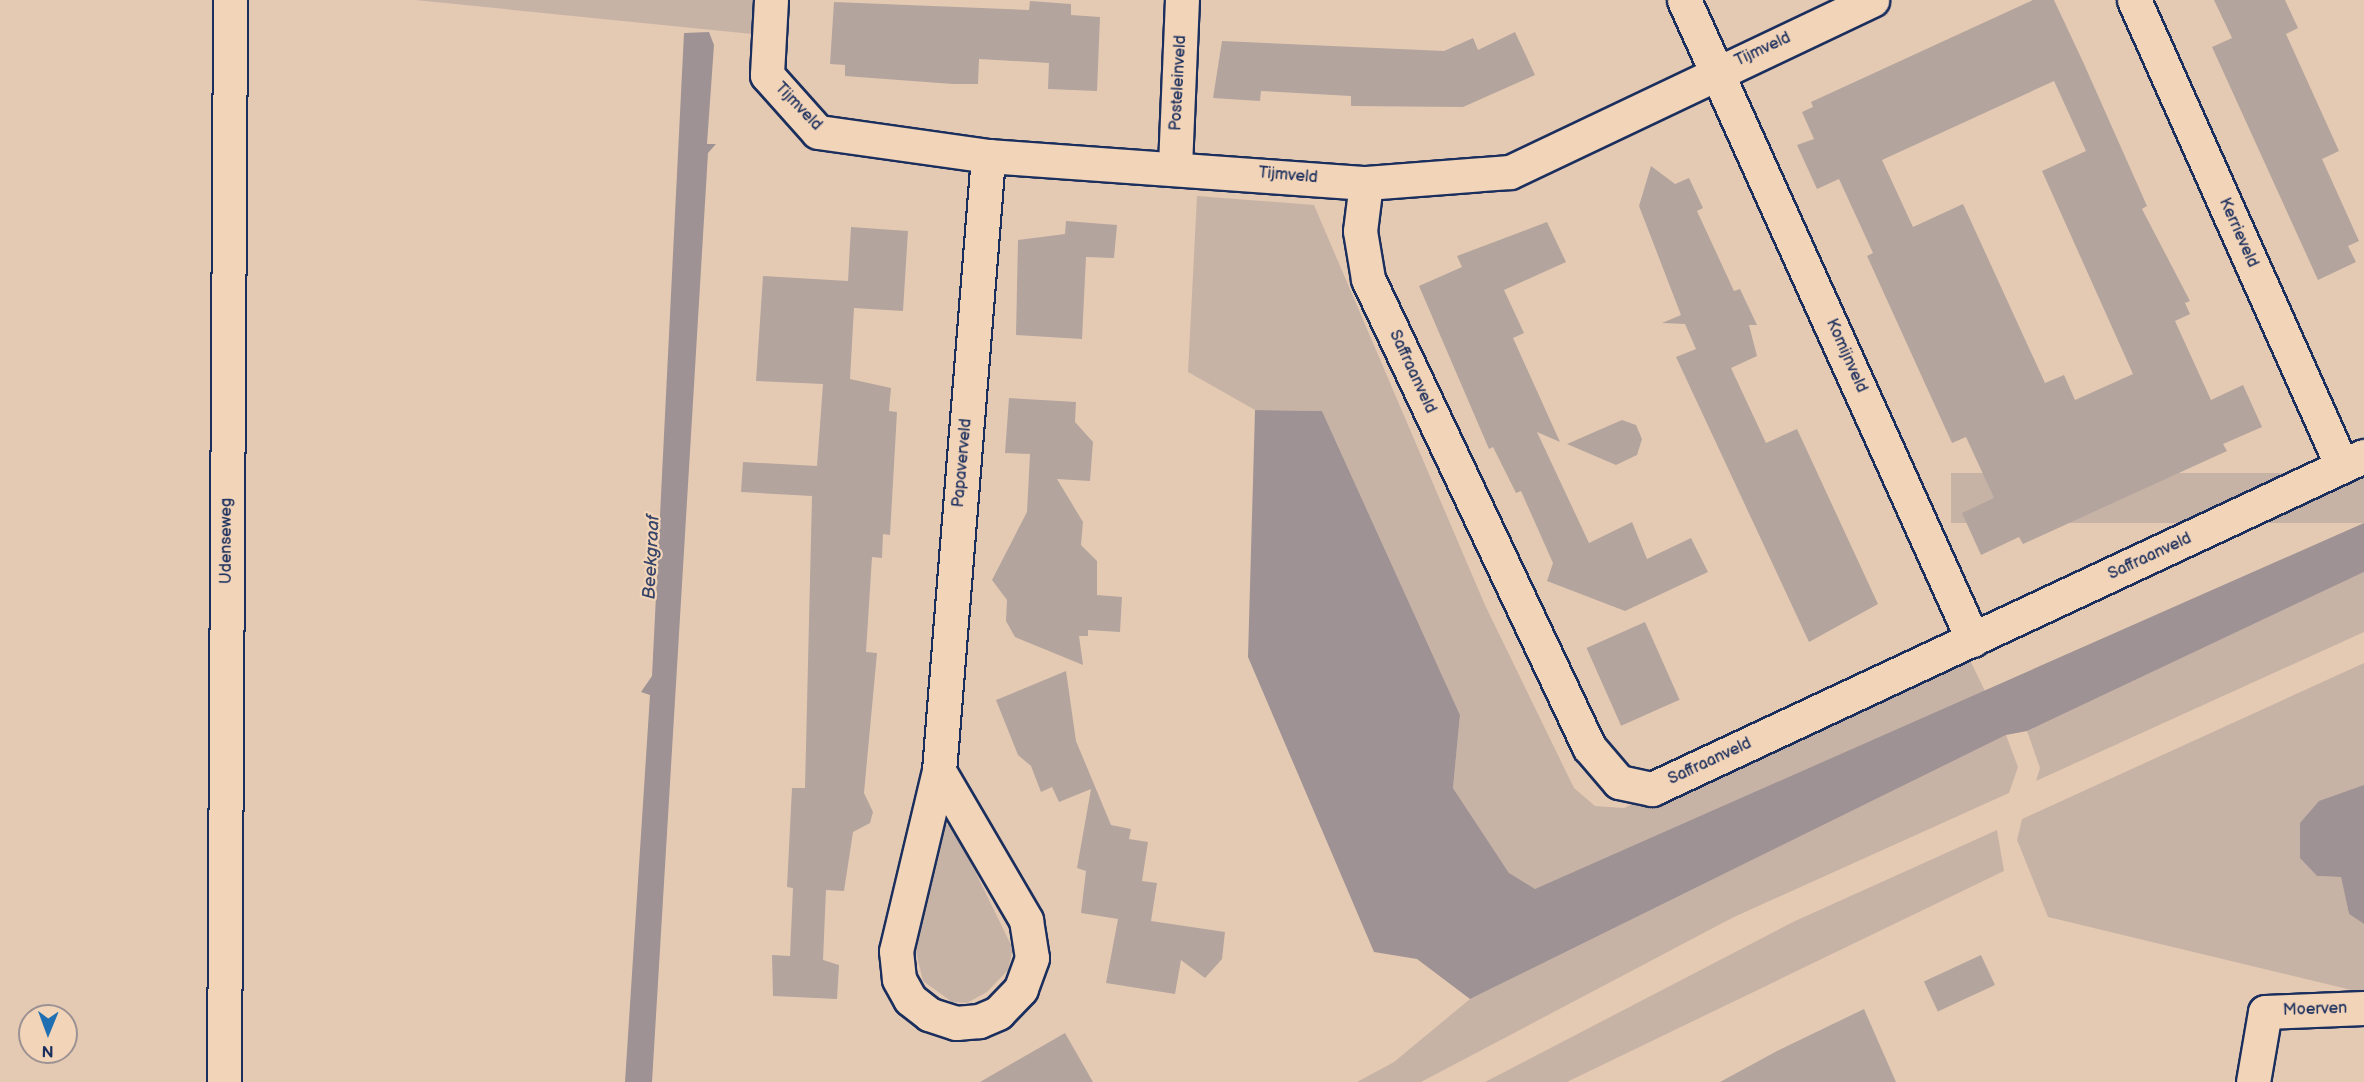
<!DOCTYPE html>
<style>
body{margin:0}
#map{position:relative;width:2364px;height:1082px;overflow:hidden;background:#e5cab3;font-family:"Balsamiq Sans",sans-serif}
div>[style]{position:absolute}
.green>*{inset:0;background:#c7b3a6;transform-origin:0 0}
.water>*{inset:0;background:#9e9294}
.building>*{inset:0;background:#b3a49e;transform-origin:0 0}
.roads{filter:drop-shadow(2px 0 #1b2f5e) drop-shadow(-2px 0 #1b2f5e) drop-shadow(0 2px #1b2f5e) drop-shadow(0 -2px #1b2f5e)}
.street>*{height:33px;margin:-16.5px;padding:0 16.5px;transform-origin:16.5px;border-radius:16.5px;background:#f2d4b8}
.secondary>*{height:33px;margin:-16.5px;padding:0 16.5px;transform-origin:16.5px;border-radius:16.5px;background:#f2d4b8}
span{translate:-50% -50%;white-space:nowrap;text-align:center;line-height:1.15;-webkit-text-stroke:4.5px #f2d4b8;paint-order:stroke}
.street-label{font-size:16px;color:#1b2f5e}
.water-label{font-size:18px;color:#354369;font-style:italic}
.north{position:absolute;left:18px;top:1004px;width:60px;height:60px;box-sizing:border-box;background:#f2d4b8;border:2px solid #9c9294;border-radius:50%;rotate:181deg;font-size:16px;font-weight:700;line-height:24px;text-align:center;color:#1b2f5e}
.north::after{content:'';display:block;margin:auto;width:21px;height:27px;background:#1f6fb2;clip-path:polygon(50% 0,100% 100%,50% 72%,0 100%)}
</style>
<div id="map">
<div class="green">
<i style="clip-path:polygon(415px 0,754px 0,752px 34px)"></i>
<i style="clip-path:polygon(1197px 196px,1314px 205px,1485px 605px,1574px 788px,1595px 806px,1624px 808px,1966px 652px,1985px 691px,1563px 880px,1536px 889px,1524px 886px,1509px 873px,1453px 788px,1460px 715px,1322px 411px,1255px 410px,1188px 372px)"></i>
<i style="left:2364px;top:473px;width:50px;height:413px;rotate:90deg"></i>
<i style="clip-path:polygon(2364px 572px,2364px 632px,2036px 781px,2040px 768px,2027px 731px)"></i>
<i style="clip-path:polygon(2364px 663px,2364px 785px,2300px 823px,2300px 857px,2317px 876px,2341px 877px,2349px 914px,2364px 924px,2364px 993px,2048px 917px,2017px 840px,2022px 819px)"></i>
<i style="clip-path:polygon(2006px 735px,2018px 767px,2009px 793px,1732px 918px,1421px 1082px,1357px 1082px,1394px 1062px,1470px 999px)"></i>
<i style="clip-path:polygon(952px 824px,1013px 949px,1008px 970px,987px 992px,967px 1003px,952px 1002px,923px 981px,916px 952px,939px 826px)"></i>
<i style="clip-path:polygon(1997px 830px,2004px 871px,1567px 1082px,1485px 1082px,1795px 921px)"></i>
</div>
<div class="water">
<i style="clip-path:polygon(709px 32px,714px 45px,707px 144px,716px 144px,708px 153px,652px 1082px,625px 1082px,650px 695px,641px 692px,652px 676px,684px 33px)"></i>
<i style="clip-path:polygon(1255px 410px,1322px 411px,1460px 715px,1453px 788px,1509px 873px,1535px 889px,2364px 523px,2364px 572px,2027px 731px,2006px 735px,1470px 999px,1417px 959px,1374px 952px,1248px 657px)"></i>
<i style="clip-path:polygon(2364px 785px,2364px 924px,2349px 914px,2341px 877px,2317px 876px,2300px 858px,2300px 823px,2319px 801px)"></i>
</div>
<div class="building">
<i style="clip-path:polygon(evenodd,2033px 0,2054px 0,2084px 64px,2147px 206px,2142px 209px,2190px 301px,2185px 303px,2190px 314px,2175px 321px,2211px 400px,2243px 385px,2262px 427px,2223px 444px,2227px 451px,2170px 477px,2023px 544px,2019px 537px,1981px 555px,1962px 513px,1994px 498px,1966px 437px,1952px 443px,1867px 256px,1873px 253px,1839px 179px,1817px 189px,1797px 145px,1814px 139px,1802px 112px,1813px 107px,1811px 102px,2033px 0,2054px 81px,2086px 151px,2042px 171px,2133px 374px,2075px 400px,2064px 375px,2045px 383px,1963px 204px,1913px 227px,1882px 160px,2054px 81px)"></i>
<i style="clip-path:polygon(2214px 0,2285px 0,2298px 28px,2286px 34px,2339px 151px,2322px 159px,2359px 241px,2348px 246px,2356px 262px,2318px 280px,2212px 47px,2232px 38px)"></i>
<i style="clip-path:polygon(1030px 1px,1071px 4px,1071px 15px,1100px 17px,1097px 91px,1048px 89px,1049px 63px,979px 59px,978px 84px,953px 84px,845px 76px,845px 65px,830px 64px,834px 2px,1029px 10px)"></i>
<i style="clip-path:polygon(1515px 32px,1535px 75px,1463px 107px,1351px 106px,1351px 96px,1261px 91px,1260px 101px,1213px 98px,1222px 41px,1444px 51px,1473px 38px,1478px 50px)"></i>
<i style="clip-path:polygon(1651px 166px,1675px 184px,1689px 178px,1703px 208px,1697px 211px,1734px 291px,1740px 289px,1757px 325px,1749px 325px,1757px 356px,1731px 368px,1766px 443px,1797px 429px,1878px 604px,1809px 642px,1676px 357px,1696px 349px,1685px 324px,1662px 323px,1681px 315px,1639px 206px)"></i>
<i style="clip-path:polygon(1066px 221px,1117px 225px,1114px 258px,1086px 257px,1082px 339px,1016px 335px,1018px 240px,1065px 234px)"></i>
<i style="clip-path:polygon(1547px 222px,1566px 262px,1504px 290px,1524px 333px,1513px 338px,1560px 442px,1537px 432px,1589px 543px,1632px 522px,1647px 559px,1691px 538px,1708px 572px,1625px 611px,1547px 581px,1553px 563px,1521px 491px,1516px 493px,1493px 447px,1489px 449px,1419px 286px,1462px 267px,1457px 256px)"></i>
<i style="clip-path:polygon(851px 227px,908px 231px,903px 311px,854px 308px,850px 379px,891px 388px,889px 411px,897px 412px,890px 535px,883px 534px,882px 558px,872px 557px,866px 652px,877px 653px,864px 793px,873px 812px,870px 823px,853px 832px,844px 891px,826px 890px,823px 960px,839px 965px,837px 999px,773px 996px,772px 955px,790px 956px,793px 888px,787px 887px,792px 788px,805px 788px,812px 496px,741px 492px,743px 462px,817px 466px,823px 384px,756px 381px,763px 276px,848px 281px)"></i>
<i style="clip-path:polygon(1009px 398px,1076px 402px,1075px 422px,1093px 442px,1090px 481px,1057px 479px,1083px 522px,1081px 545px,1097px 561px,1097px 595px,1122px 597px,1120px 632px,1088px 630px,1088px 636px,1079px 636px,1083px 665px,1015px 637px,1006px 621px,1007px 600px,992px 580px,1027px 512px,1030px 454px,1005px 453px)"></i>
<i style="clip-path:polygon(1622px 420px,1636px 425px,1642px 439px,1637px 455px,1616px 465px,1567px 444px)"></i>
<i style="left:1645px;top:622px;width:85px;height:64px;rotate:66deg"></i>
<i style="clip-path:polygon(1066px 671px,1076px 741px,1111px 825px,1131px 829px,1129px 839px,1148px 842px,1142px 881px,1157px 883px,1151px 921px,1225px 932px,1222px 959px,1205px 978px,1181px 960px,1175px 994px,1106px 983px,1118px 919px,1081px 913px,1086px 871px,1077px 868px,1091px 789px,1059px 802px,1052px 787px,1041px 792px,1031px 766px,1018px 755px,996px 700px)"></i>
<i style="left:1981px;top:955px;width:33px;height:63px;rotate:65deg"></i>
<i style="clip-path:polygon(1864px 1009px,1896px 1082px,1720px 1082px,1777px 1051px)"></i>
<i style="clip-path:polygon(1065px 1033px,1093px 1082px,980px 1082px)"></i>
</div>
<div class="roads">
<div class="street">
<i style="left:771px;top:0;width:75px;rotate:93.1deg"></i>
<i style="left:767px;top:75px;width:76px;rotate:48.2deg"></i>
<i style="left:818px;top:132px;width:172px;rotate:8deg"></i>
<i style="left:988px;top:156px;width:379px;rotate:4.1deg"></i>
<i style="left:1366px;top:183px;width:144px;rotate:-4.4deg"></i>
<i style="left:1510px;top:172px;width:401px;rotate:-25.4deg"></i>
<i style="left:1684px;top:0;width:702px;rotate:65.7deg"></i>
<i style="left:2134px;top:0;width:510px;rotate:65.95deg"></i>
<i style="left:1175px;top:166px;width:166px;rotate:-87.6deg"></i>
<i style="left:1366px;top:183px;width:48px;rotate:97.1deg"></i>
<i style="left:1360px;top:231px;width:49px;rotate:80.5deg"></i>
<i style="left:1368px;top:279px;width:518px;rotate:64.72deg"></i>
<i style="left:1589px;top:747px;width:46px;rotate:49.4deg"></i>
<i style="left:1619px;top:782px;width:34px;rotate:12deg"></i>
<i style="left:1652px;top:789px;width:786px;rotate:-25.07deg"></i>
<i style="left:939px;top:771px;width:617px;rotate:-85.44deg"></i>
<i style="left:939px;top:771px;width:173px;rotate:59.7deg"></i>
<i style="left:1026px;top:920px;width:38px;rotate:81deg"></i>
<i style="left:1032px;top:958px;width:33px;rotate:110deg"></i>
<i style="left:1021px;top:989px;width:33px;rotate:134deg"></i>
<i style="left:998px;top:1013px;width:21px;rotate:157deg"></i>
<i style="left:979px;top:1021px;width:23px;rotate:175deg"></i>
<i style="left:956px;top:1023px;width:28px;rotate:-162deg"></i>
<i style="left:929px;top:1014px;width:24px;rotate:-142deg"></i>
<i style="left:910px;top:999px;width:23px;rotate:-119deg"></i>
<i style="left:899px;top:979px;width:28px;rotate:-96deg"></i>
<i style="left:896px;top:951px;width:185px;rotate:-76.6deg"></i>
<i style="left:2253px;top:1082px;width:71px;rotate:-80.3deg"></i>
<i style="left:2265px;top:1012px;width:99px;rotate:-2.3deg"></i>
</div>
<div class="secondary">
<i style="left:224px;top:1082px;width:1082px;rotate:-89.68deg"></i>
</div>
</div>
<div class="street-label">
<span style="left:1763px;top:50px;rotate:-25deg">Tijmveld</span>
<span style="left:1179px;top:83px;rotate:-87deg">Posteleinveld</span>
<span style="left:798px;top:107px;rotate:46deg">Tijmveld</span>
<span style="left:1288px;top:176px;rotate:5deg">Tijmveld</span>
<span style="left:2238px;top:233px;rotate:66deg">Kerrieveld</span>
<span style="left:1846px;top:356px;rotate:66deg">Komijnveld</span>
<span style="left:1412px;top:372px;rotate:65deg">Saffraanveld</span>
<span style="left:963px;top:463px;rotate:-85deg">Papaverveld</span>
<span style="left:227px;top:541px;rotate:-90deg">Udenseweg</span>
<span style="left:2150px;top:557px;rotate:-25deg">Saffraanveld</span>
<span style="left:1710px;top:762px;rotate:-25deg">Saffraanveld</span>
<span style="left:2315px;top:1010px;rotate:-2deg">Moerven</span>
</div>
<div class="water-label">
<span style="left:652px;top:557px;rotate:-87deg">Beekgraaf</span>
</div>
<div class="north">N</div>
</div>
